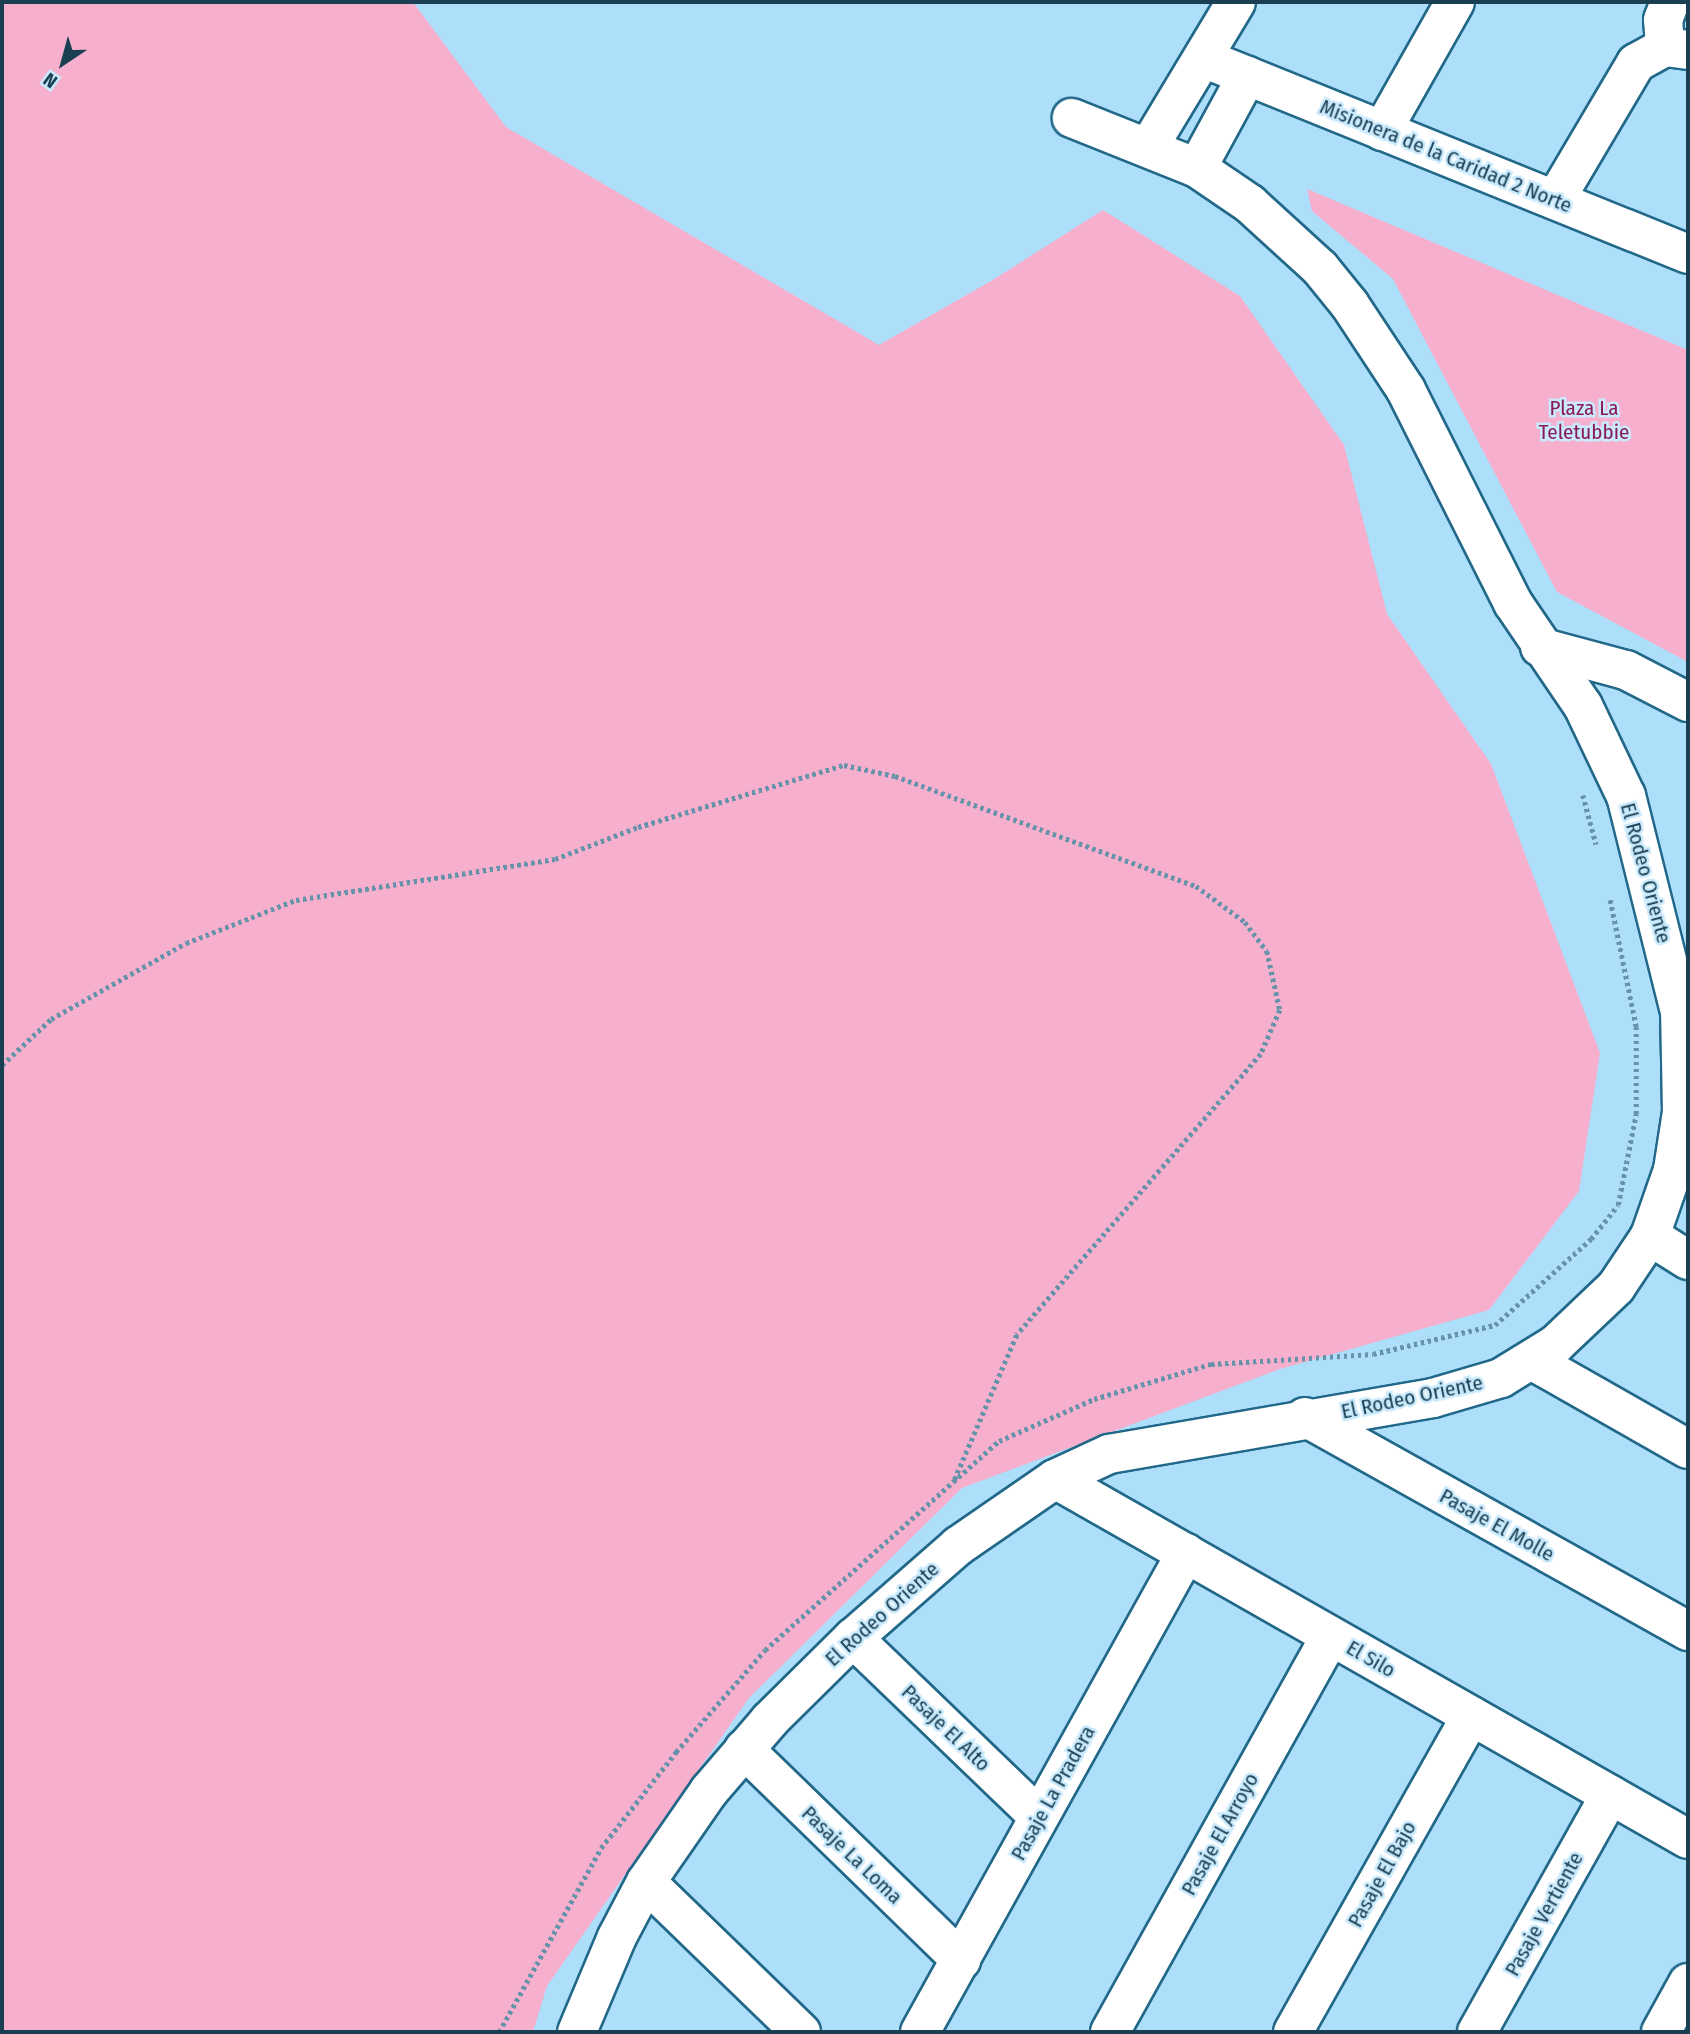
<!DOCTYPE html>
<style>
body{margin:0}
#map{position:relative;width:1690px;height:2034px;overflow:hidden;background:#addffb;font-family:"Fira Sans Condensed",sans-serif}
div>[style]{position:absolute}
.green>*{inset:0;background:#f6b0cd}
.path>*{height:4.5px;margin-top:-2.25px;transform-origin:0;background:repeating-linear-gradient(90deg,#6692aa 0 3.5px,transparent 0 7px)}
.roads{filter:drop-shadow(2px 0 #226889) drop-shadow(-2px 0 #226889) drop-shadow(0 2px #226889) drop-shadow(0 -2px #226889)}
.street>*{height:38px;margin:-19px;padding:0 19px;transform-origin:19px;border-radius:19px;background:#fff}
span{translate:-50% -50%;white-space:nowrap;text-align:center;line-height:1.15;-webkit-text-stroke:5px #c9e9fc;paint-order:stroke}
.street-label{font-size:21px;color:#1a3f52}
.park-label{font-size:21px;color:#8a1a56}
.frame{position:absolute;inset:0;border:4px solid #1a3f52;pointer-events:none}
.north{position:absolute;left:28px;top:28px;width:70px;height:70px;-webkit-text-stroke:5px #c9e9fc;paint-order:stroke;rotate:216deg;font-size:19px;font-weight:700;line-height:28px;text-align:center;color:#1a3f52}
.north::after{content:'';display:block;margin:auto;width:24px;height:32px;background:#1a3f52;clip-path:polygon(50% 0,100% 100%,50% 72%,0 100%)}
</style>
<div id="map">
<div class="green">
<i style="clip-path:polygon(2px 2px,413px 2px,506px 127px,879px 345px,991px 281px,1103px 210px,1240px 296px,1344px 445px,1387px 614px,1491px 764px,1600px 1053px,1579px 1191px,1489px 1310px,1280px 1369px,962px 1488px,749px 1698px,547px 1986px,533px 2032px,2px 2032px)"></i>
<i style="clip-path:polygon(1307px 189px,1688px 350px,1688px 662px,1557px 592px,1393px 279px,1312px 211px)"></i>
</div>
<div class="path">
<i style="left:1583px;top:795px;width:51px;rotate:75.1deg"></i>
<i style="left:2px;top:1065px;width:67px;rotate:-43.2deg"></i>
<i style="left:51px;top:1019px;width:155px;rotate:-29.4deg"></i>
<i style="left:186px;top:943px;width:118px;rotate:-21.4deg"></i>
<i style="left:296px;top:900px;width:262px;rotate:-9deg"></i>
<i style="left:555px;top:859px;width:89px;rotate:-21.1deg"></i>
<i style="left:638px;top:827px;width:215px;rotate:-16.8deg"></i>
<i style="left:844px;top:765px;width:52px;rotate:12.2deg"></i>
<i style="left:895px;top:776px;width:320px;rotate:20.1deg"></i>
<i style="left:1196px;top:886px;width:61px;rotate:36.3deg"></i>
<i style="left:1245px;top:922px;width:36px;rotate:53deg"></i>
<i style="left:1267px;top:951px;width:60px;rotate:77.6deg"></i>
<i style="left:1280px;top:1010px;width:48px;rotate:113.4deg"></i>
<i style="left:1261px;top:1054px;width:372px;rotate:131deg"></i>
<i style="left:1017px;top:1335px;width:159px;rotate:113.3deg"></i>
<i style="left:499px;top:2032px;width:210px;rotate:-61deg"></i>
<i style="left:601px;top:1848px;width:122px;rotate:-52deg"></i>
<i style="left:676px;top:1752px;width:135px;rotate:-48.9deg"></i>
<i style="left:765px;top:1650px;width:314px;rotate:-41.8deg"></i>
<i style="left:999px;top:1441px;width:104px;rotate:-23.9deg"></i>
<i style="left:1094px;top:1399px;width:122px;rotate:-16.7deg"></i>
<i style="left:1211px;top:1364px;width:162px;rotate:-3.5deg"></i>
<i style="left:1373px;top:1354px;width:125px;rotate:-13.4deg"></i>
<i style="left:1495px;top:1325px;width:129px;rotate:-41.9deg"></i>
<i style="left:1591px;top:1239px;width:43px;rotate:-51.5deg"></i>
<i style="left:1618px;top:1205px;width:93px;rotate:-78.8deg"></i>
<i style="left:1636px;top:1114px;width:87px;rotate:-90deg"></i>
<i style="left:1636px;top:1027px;width:130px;rotate:-101.6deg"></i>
</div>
<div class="roads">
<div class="street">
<i style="left:1665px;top:47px;width:27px;rotate:-94deg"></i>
<i style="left:1663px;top:20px;width:19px;rotate:-69deg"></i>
<i style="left:1203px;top:58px;width:523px;rotate:22deg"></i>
<i style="left:1382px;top:131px;width:148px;rotate:-60.5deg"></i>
<i style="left:1148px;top:148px;width:170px;rotate:-58.9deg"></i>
<i style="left:1197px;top:168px;width:105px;rotate:-61.5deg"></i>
<i style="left:1555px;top:200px;width:159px;rotate:-59.4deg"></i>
<i style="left:1636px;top:63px;width:33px;rotate:-29deg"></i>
<i style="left:1665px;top:47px;width:23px;rotate:7deg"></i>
<i style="left:1540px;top:647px;width:89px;rotate:15deg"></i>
<i style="left:1626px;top:670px;width:70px;rotate:27.3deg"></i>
<i style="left:1650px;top:1236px;width:45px;rotate:32.3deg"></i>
<i style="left:1533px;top:1361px;width:178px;rotate:29.6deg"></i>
<i style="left:1305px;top:1417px;width:439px;rotate:29.2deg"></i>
<i style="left:1055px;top:1479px;width:728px;rotate:29.63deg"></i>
<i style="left:853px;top:1638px;width:258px;rotate:43.9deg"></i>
<i style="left:744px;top:1749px;width:303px;rotate:44.2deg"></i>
<i style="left:646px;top:1882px;width:216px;rotate:44.1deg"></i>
<i style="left:577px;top:2032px;width:103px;rotate:-67.2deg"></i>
<i style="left:617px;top:1937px;width:62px;rotate:-62.2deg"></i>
<i style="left:646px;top:1882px;width:111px;rotate:-55.3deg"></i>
<i style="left:709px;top:1791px;width:94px;rotate:-49.3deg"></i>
<i style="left:770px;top:1720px;width:117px;rotate:-44.7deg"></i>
<i style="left:853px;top:1638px;width:140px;rotate:-41.2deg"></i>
<i style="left:958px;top:1546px;width:118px;rotate:-34.6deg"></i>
<i style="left:1055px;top:1479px;width:60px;rotate:-24.8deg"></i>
<i style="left:1109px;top:1454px;width:329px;rotate:-9.8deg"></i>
<i style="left:1433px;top:1398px;width:71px;rotate:-16.4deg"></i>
<i style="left:1501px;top:1378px;width:65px;rotate:-31.7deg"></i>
<i style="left:1556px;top:1344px;width:83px;rotate:-43.5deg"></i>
<i style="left:1616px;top:1287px;width:61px;rotate:-56.3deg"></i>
<i style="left:1650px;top:1236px;width:70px;rotate:-70.8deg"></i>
<i style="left:1673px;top:1170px;width:59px;rotate:-81.2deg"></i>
<i style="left:1682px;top:1112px;width:100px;rotate:-91.1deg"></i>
<i style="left:1680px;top:1012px;width:223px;rotate:-104deg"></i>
<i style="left:1626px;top:796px;width:100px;rotate:-115.5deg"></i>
<i style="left:1583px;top:706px;width:125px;rotate:-124.2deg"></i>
<i style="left:1513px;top:603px;width:238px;rotate:-116.7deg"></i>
<i style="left:1406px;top:390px;width:102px;rotate:-123.4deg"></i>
<i style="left:1350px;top:305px;width:48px;rotate:-129deg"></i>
<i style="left:1320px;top:268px;width:95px;rotate:-137.6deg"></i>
<i style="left:1250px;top:204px;width:64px;rotate:-145.8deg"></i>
<i style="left:1197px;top:168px;width:135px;rotate:-158.2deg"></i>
<i style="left:920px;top:2032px;width:548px;rotate:-60.96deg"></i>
<i style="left:1110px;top:2032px;width:453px;rotate:-60.9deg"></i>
<i style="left:1293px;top:2032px;width:363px;rotate:-60.6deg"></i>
<i style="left:1477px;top:2032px;width:272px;rotate:-60.7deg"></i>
<i style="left:1661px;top:2032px;width:56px;rotate:-61.1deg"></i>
</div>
</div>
<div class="street-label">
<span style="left:1446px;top:156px;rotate:22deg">Misionera de la Caridad 2 Norte</span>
<span style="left:1646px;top:873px;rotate:75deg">El Rodeo Oriente</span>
<span style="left:1412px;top:1397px;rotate:-12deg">El Rodeo Oriente</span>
<span style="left:1497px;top:1525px;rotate:29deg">Pasaje El Molle</span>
<span style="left:882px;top:1614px;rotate:-42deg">El Rodeo Oriente</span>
<span style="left:1371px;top:1659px;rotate:30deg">El Silo</span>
<span style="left:946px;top:1728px;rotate:44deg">Pasaje El Alto</span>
<span style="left:1053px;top:1793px;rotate:-61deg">Pasaje La Pradera</span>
<span style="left:1220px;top:1834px;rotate:-61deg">Pasaje El Arroyo</span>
<span style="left:852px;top:1855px;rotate:44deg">Pasaje La Loma</span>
<span style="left:1382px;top:1874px;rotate:-61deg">Pasaje El Bajo</span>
<span style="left:1544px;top:1914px;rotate:-61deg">Pasaje Vertiente</span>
</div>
<div class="park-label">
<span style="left:1584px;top:420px">Plaza La<br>Teletubbie</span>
</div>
<div class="frame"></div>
<div class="north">N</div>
</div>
